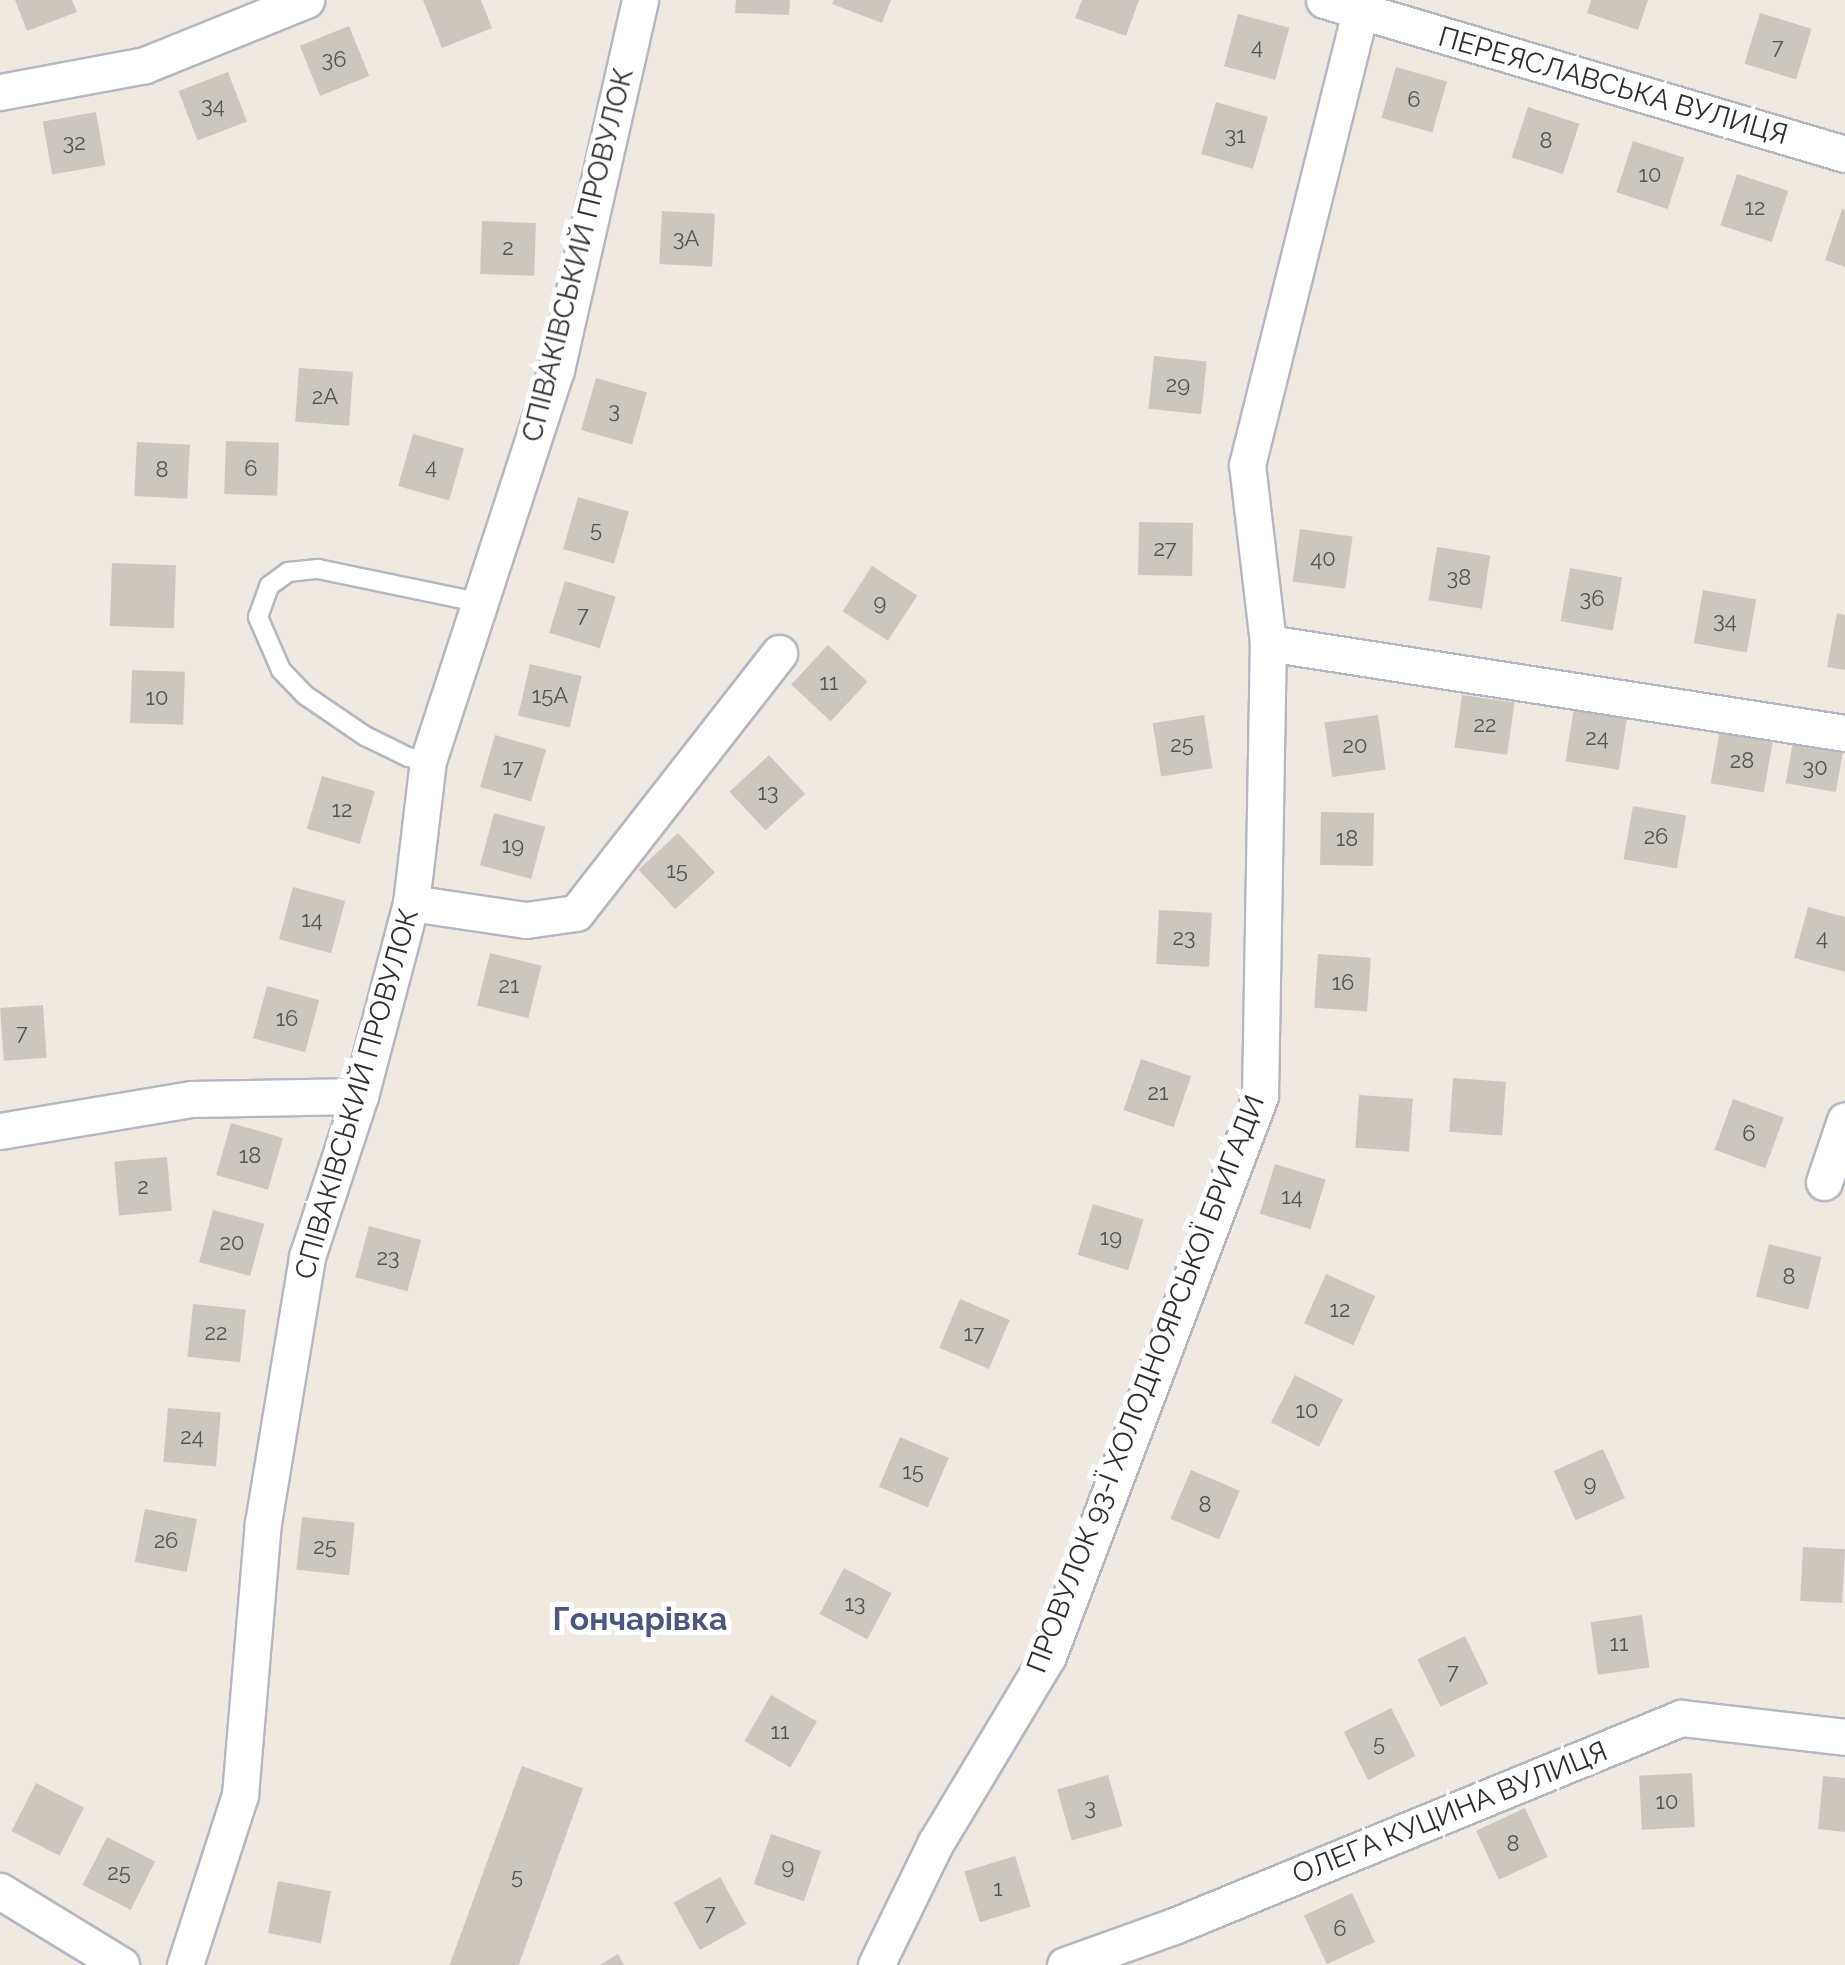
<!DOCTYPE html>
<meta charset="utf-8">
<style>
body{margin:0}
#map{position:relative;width:1845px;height:1965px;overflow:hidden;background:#efe9e1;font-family:Raleway,sans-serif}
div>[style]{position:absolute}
.building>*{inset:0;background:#cbc7bf;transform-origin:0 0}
.roads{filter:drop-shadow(2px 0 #b4b7c1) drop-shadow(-2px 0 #b4b7c1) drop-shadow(0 2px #b4b7c1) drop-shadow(0 -2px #b4b7c1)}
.service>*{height:18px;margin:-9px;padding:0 9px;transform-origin:9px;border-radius:9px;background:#fff}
.minor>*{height:35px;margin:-17.5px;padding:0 17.5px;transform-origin:17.5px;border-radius:17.5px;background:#fff}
span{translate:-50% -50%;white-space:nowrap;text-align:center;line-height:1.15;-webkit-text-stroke:10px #fff;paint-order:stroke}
.number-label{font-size:22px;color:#555452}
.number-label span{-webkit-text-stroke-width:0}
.street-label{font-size:28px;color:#2e2e2e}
.quarter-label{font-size:32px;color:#4d5680;font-weight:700}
</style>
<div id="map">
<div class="building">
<i style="clip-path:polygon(15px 0,72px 0,77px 12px,27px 31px)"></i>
<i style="clip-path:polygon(423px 0,481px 0,492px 28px,442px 48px)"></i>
<i style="clip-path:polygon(736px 0,790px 0,789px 15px,735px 13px)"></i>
<i style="clip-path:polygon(834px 0,891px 0,882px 23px,832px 4px)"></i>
<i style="clip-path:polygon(1082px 0,1139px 0,1126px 36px,1075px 18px)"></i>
<i style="clip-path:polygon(1591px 0,1648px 0,1638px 30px,1587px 13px)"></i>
<i style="left:1760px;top:13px;width:54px;height:53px;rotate:17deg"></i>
<i style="left:1238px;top:14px;width:53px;height:54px;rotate:15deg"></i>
<i style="left:349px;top:26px;width:54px;height:53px;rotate:68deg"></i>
<i style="left:1396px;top:67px;width:53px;height:53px;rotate:16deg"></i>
<i style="left:228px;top:72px;width:53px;height:53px;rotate:69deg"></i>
<i style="left:1216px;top:102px;width:54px;height:54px;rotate:16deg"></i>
<i style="left:1528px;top:107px;width:54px;height:53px;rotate:18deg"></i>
<i style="left:96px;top:112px;width:54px;height:54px;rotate:80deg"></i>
<i style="left:1633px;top:141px;width:54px;height:54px;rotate:18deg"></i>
<i style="left:1737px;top:174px;width:54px;height:54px;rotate:18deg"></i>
<i style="clip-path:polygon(1842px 209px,1845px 210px,1845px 267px,1825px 260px)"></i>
<i style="left:662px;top:211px;width:53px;height:53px;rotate:3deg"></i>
<i style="left:482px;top:221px;width:54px;height:53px;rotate:2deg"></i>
<i style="left:1154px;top:356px;width:53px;height:53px;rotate:6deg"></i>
<i style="left:299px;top:368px;width:54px;height:54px;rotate:4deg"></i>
<i style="left:596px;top:378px;width:53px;height:54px;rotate:16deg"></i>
<i style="left:413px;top:434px;width:53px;height:54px;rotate:16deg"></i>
<i style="left:226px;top:441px;width:53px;height:53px;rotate:2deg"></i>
<i style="left:137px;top:442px;width:53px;height:54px;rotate:3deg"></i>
<i style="left:578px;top:497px;width:53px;height:54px;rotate:16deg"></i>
<i style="left:1139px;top:522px;width:54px;height:53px;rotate:1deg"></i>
<i style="left:1300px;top:529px;width:53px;height:53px;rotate:8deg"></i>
<i style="left:1437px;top:547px;width:54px;height:54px;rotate:9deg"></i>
<i style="left:112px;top:563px;width:64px;height:63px;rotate:2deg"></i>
<i style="left:872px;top:566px;width:54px;height:54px;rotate:33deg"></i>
<i style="left:1570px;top:568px;width:53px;height:54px;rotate:10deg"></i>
<i style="left:565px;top:581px;width:53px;height:54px;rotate:17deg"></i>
<i style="left:1703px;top:590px;width:54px;height:54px;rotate:10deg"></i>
<i style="clip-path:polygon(1837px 613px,1845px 615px,1845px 670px,1827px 667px)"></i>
<i style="left:828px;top:645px;width:54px;height:54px;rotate:43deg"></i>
<i style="left:530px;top:664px;width:53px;height:53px;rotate:13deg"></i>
<i style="left:132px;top:670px;width:53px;height:53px;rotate:2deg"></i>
<i style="left:1462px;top:695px;width:53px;height:53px;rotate:8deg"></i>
<i style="left:1574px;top:708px;width:54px;height:54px;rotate:9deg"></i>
<i style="left:1204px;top:715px;width:54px;height:52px;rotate:81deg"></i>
<i style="left:1378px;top:715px;width:55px;height:54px;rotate:82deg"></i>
<i style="left:1720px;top:730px;width:54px;height:54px;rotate:10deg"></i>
<i style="left:1795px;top:730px;width:51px;height:54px;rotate:10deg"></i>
<i style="left:495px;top:735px;width:53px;height:54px;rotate:16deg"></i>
<i style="left:769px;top:755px;width:53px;height:54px;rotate:47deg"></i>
<i style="left:322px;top:776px;width:55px;height:55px;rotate:16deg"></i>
<i style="left:1633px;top:806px;width:54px;height:54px;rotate:10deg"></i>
<i style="left:1321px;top:812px;width:53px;height:53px;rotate:1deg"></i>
<i style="left:494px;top:813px;width:53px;height:54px;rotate:15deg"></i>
<i style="left:678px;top:833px;width:54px;height:54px;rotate:47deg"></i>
<i style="left:293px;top:887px;width:54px;height:54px;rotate:15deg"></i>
<i style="clip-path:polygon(1808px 907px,1845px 917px,1845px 972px,1794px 958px)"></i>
<i style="left:1159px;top:910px;width:53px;height:54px;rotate:3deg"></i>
<i style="left:490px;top:953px;width:53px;height:54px;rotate:14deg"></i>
<i style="left:1318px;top:954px;width:53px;height:54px;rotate:4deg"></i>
<i style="left:267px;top:986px;width:54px;height:54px;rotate:15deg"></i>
<i style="left:43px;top:1005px;width:53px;height:43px;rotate:86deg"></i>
<i style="left:1141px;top:1059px;width:53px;height:54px;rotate:19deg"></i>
<i style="left:1453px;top:1078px;width:53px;height:54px;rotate:4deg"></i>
<i style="left:1359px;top:1095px;width:54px;height:53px;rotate:4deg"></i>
<i style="left:1733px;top:1099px;width:54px;height:54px;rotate:20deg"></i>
<i style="left:231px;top:1123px;width:54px;height:54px;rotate:16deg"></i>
<i style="left:167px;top:1157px;width:54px;height:53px;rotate:85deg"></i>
<i style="left:1275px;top:1164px;width:53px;height:52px;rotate:17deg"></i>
<i style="left:1093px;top:1204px;width:53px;height:53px;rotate:17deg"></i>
<i style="left:213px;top:1210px;width:53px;height:54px;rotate:15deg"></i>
<i style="left:369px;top:1226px;width:54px;height:53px;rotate:15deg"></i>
<i style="left:1769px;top:1244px;width:54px;height:54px;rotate:14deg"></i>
<i style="left:1326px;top:1274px;width:54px;height:54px;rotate:24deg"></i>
<i style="left:960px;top:1299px;width:54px;height:53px;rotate:23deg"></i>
<i style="left:193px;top:1304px;width:53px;height:53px;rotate:6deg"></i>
<i style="left:1295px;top:1375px;width:54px;height:53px;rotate:27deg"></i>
<i style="left:168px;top:1408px;width:53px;height:54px;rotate:5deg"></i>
<i style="left:900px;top:1437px;width:53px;height:54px;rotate:23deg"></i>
<i style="left:1603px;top:1449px;width:54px;height:54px;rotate:66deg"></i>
<i style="left:1191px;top:1470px;width:53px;height:53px;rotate:23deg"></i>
<i style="left:145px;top:1509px;width:53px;height:54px;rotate:11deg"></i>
<i style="left:302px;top:1517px;width:53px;height:53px;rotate:6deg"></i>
<i style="left:1803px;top:1547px;width:42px;height:54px;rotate:3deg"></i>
<i style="left:844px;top:1568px;width:54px;height:52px;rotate:28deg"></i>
<i style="left:1642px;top:1615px;width:53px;height:52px;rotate:82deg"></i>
<i style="left:1465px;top:1636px;width:53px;height:53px;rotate:64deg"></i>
<i style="left:771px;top:1695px;width:53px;height:53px;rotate:30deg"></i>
<i style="left:1391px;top:1708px;width:54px;height:53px;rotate:63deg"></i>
<i style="left:522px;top:1766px;width:65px;height:212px;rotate:20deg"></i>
<i style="left:1692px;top:1773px;width:54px;height:53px;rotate:87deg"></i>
<i style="left:1108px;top:1775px;width:53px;height:53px;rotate:74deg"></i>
<i style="clip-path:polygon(1823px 1776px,1845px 1778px,1845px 1832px,1818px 1829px)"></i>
<i style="left:36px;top:1783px;width:54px;height:54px;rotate:27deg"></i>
<i style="left:1525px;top:1808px;width:54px;height:54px;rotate:65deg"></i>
<i style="left:771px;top:1834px;width:53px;height:53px;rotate:19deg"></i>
<i style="left:107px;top:1837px;width:54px;height:54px;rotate:27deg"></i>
<i style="left:1015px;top:1856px;width:53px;height:53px;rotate:73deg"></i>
<i style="left:720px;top:1877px;width:54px;height:53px;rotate:61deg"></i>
<i style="left:278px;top:1881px;width:54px;height:53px;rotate:11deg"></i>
<i style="left:1352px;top:1893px;width:54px;height:53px;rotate:65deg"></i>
<i style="clip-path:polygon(618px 1954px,624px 1965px,600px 1965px)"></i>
</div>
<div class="roads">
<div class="service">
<i style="left:428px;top:761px;width:20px;rotate:-169deg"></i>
<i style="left:408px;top:757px;width:48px;rotate:-154deg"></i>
<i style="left:365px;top:736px;width:73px;rotate:-145.7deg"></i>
<i style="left:305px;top:695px;width:35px;rotate:-134deg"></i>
<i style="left:281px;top:670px;width:58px;rotate:-113.5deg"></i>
<i style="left:258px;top:617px;width:33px;rotate:-70deg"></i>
<i style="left:269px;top:586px;width:24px;rotate:-36deg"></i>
<i style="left:288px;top:572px;width:30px;rotate:-6deg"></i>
<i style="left:318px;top:569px;width:167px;rotate:11.7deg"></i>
</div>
<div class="minor">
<i style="left:1324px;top:0;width:543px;rotate:16.47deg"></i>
<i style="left:0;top:92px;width:147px;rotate:-10.5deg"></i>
<i style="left:145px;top:65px;width:174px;rotate:-22deg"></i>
<i style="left:1268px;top:643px;width:584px;rotate:8.87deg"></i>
<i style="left:411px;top:903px;width:116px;rotate:8.4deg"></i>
<i style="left:526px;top:920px;width:50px;rotate:-8deg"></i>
<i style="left:576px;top:913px;width:330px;rotate:-52deg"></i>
<i style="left:0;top:1131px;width:194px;rotate:-9.5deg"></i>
<i style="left:191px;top:1099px;width:169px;rotate:-1deg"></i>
<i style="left:1824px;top:1182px;width:65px;rotate:-71.3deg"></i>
<i style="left:0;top:1891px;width:142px;rotate:31.4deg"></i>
<i style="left:185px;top:1965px;width:179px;rotate:-72.1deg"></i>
<i style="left:240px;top:1795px;width:273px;rotate:-85.2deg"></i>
<i style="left:263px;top:1523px;width:270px;rotate:-80.6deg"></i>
<i style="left:307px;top:1257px;width:169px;rotate:-71.8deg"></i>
<i style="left:360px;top:1096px;width:200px;rotate:-75.2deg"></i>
<i style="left:411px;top:903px;width:143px;rotate:-83.2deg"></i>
<i style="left:428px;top:761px;width:411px;rotate:-71.9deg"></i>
<i style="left:556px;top:370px;width:379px;rotate:-77.2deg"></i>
<i style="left:876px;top:1965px;width:135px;rotate:-64deg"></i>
<i style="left:935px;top:1844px;width:219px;rotate:-59deg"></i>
<i style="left:1048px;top:1656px;width:599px;rotate:-69.26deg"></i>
<i style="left:1260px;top:1096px;width:453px;rotate:-89deg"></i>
<i style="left:1268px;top:643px;width:179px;rotate:-96.7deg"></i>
<i style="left:1247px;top:465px;width:467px;rotate:-76deg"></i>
<i style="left:1065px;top:1965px;width:116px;rotate:-19.7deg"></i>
<i style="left:1174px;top:1926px;width:548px;rotate:-22.31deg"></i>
<i style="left:1681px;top:1718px;width:165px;rotate:6.6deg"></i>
</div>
</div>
<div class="number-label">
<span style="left:1257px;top:47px">4</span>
<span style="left:1778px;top:47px">7</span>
<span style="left:334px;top:60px">36</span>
<span style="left:1414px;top:100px">6</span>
<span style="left:213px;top:106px">34</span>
<span style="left:1235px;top:136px">31</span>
<span style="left:1546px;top:141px">8</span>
<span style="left:74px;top:143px">32</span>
<span style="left:1650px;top:175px">10</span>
<span style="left:1755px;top:208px">12</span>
<span style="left:686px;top:239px">3А</span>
<span style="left:508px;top:248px">2</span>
<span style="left:1178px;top:385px">29</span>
<span style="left:325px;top:397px">2А</span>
<span style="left:614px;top:411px">3</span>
<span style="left:431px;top:467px">4</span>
<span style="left:251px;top:469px">6</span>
<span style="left:162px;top:470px">8</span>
<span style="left:596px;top:530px">5</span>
<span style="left:1165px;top:549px">27</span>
<span style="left:1323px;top:559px">40</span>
<span style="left:1459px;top:578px">38</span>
<span style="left:1592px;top:599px">36</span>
<span style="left:880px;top:603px">9</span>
<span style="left:583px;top:615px">7</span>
<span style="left:1725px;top:621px">34</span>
<span style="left:829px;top:683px">11</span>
<span style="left:550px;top:696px">15А</span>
<span style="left:157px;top:698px">10</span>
<span style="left:1485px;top:725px">22</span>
<span style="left:1597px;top:738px">24</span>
<span style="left:1182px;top:745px">25</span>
<span style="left:1355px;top:746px">20</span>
<span style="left:1742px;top:761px">28</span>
<span style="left:513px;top:768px">17</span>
<span style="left:1815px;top:768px">30</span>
<span style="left:768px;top:793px">13</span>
<span style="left:342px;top:810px">12</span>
<span style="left:1656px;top:837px">26</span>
<span style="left:1347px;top:839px">18</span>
<span style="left:513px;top:846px">19</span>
<span style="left:677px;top:871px">15</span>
<span style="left:312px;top:920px">14</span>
<span style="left:1184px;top:938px">23</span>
<span style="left:1822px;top:938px">4</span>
<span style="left:1343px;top:983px">16</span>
<span style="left:509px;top:986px">21</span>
<span style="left:287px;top:1019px">16</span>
<span style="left:22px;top:1033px">7</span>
<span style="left:1158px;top:1093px">21</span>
<span style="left:1749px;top:1134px">6</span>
<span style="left:250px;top:1156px">18</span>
<span style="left:143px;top:1187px">2</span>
<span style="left:1292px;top:1197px">14</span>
<span style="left:1111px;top:1238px">19</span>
<span style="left:232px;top:1243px">20</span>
<span style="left:388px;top:1258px">23</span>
<span style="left:1789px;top:1277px">8</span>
<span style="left:1340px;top:1310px">12</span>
<span style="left:216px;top:1333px">22</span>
<span style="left:974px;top:1334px">17</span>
<span style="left:1307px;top:1411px">10</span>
<span style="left:192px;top:1437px">24</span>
<span style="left:913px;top:1472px">15</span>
<span style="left:1590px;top:1484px">9</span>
<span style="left:1205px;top:1505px">8</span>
<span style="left:166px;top:1541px">26</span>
<span style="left:325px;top:1547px">25</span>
<span style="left:855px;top:1604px">13</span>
<span style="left:1619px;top:1644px">11</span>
<span style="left:1453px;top:1672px">7</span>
<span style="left:780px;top:1732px">11</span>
<span style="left:1379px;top:1744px">5</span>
<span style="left:1667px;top:1802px">10</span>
<span style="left:1090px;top:1808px">3</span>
<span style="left:1513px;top:1844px">8</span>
<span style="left:788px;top:1867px">9</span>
<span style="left:119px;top:1873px">25</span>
<span style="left:517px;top:1877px">5</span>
<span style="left:998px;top:1889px">1</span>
<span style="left:710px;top:1913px">7</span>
<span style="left:1340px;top:1929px">6</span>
</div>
<div class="street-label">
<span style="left:1613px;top:86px;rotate:16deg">ПЕРЕЯСЛАВСЬКА ВУЛИЦЯ</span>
<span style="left:578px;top:255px;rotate:-76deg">СПІВАКІВСЬКИЙ ПРОВУЛОК</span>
<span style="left:357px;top:1094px;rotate:-74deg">СПІВАКІВСЬКИЙ ПРОВУЛОК</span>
<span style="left:1146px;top:1384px;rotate:-69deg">ПРОВУЛОК 93-Ї ХОЛОДНОЯРСЬКОЇ БРИГАДИ</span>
<span style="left:1450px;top:1813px;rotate:-22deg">ОЛЕГА КУЦИНА ВУЛИЦЯ</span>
</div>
<div class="quarter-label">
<span style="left:640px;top:1619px">Гончарівка</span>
</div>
</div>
